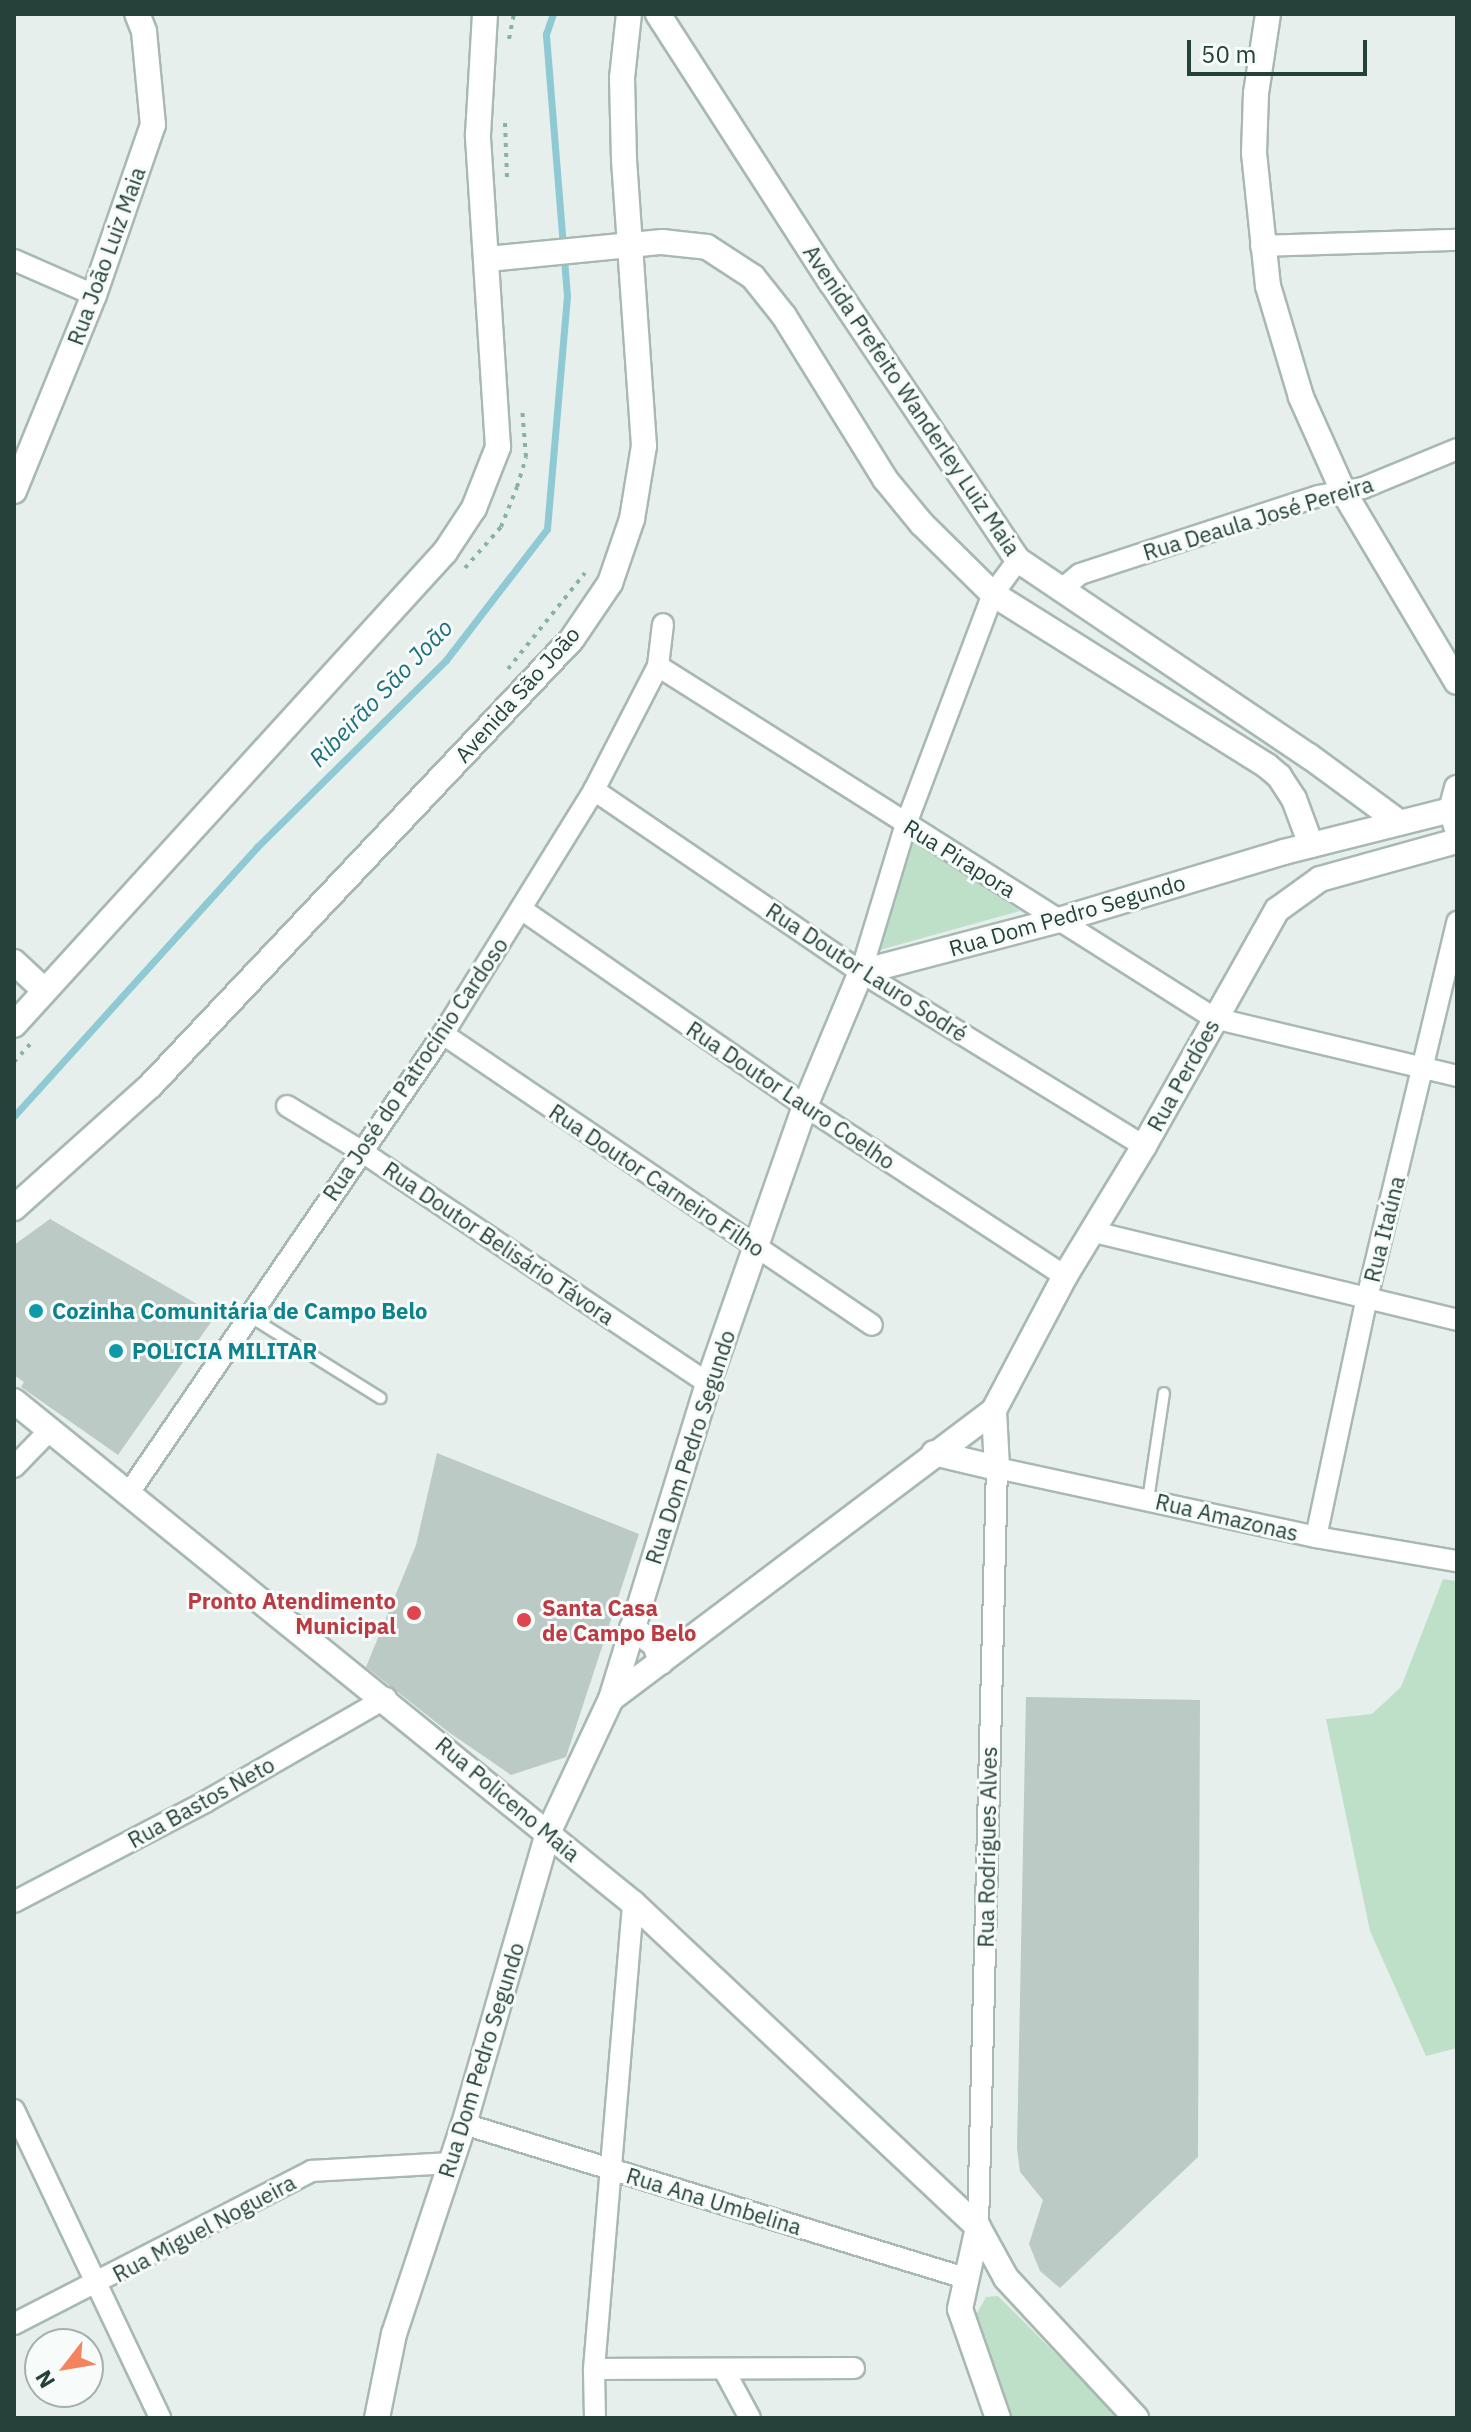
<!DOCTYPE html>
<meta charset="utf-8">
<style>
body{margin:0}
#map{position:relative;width:1471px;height:2432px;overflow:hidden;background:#e6efeb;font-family:"IBM Plex Sans",sans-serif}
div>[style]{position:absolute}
.green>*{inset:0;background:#bfe0c8}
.stream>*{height:7px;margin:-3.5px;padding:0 3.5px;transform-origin:3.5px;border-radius:3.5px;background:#8ec9d4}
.building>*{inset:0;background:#bbcac4}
.path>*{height:4px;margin-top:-2px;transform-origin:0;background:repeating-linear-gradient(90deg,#86b3a5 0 4px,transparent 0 10px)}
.roads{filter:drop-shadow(2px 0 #a8b8b2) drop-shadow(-2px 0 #a8b8b2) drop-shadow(0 2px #a8b8b2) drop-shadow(0 -2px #a8b8b2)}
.lane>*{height:10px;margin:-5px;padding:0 5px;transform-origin:5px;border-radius:5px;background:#fff}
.street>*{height:20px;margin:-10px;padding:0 10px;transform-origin:10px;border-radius:10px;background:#fff}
.secondary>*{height:24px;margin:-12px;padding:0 12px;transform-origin:12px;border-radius:12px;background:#fff}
.dots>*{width:22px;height:22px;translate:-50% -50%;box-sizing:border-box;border:4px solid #f7fbf9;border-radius:50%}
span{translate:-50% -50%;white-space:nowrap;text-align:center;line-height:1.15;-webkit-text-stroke:6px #f7fbf9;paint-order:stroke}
.street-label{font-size:22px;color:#24423a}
.culture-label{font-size:22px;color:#0d838f;font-weight:700}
.left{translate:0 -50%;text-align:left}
.health-label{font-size:22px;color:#be3a42;font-weight:700}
.right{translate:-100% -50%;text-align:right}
.water-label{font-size:24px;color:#1c6f80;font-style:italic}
.frame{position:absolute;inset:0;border:16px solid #24423a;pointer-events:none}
.north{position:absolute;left:24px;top:2328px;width:80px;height:80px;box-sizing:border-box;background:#f7fbf9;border:2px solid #a3b1ad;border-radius:50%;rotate:239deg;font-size:22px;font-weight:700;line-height:32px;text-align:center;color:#24423a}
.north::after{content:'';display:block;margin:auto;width:28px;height:36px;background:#f4845f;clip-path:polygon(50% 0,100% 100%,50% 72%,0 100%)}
.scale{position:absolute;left:1187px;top:40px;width:180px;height:36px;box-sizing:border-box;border:4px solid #24423a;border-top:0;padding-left:10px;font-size:24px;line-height:28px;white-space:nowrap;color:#24423a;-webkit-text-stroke:6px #f7fbf9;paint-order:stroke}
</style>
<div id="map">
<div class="green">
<i style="clip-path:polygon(912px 838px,1020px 911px,876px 951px)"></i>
<i style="clip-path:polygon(1443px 1579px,1457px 1581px,1457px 2048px,1426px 2056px,1370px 1931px,1326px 1719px,1372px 1714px,1401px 1687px)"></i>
<i style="clip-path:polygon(998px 2296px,1120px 2418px,1010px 2418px,975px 2317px,986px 2297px)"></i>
</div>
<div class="stream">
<i style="left:14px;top:1116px;width:363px;rotate:-47.9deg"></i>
<i style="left:257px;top:847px;width:266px;rotate:-44.7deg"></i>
<i style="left:446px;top:660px;width:165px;rotate:-52.4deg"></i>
<i style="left:547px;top:529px;width:234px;rotate:-85.1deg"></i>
<i style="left:567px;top:296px;width:263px;rotate:-94.6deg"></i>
<i style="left:546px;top:34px;width:21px;rotate:-71deg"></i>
</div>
<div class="building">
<i style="clip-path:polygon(50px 1219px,216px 1315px,118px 1455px,21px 1387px,24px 1382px,14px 1375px,14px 1245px)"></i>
<i style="clip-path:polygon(437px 1453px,639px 1534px,566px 1757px,511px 1775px,447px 1731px,366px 1667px,416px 1545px)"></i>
<i style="clip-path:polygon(1026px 1697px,1200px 1700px,1198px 2157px,1060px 2288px,1040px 2271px,1029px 2244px,1043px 2200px,1020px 2172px,1017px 2148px)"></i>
</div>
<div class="path">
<i style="left:509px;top:39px;width:25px;rotate:-79deg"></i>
<i style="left:505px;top:123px;width:55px;rotate:87.9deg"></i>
<i style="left:465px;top:568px;width:55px;rotate:-48.7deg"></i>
<i style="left:501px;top:527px;width:43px;rotate:-68.2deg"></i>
<i style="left:517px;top:487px;width:31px;rotate:-73deg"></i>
<i style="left:526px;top:457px;width:50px;rotate:-94.6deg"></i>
<i style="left:508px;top:669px;width:123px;rotate:-51.3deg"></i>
<i style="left:14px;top:1062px;width:24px;rotate:-48deg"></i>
</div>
<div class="roads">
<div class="lane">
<i style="left:249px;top:1316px;width:155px;rotate:32deg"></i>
<i style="left:1148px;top:1500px;width:108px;rotate:-81.5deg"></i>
</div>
<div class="street">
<i style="left:1261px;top:246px;width:196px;rotate:-1.8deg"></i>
<i style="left:14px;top:260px;width:87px;rotate:23.6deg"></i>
<i style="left:1062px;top:589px;width:23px;rotate:-40deg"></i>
<i style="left:1080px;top:574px;width:250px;rotate:-18.1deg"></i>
<i style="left:1318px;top:496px;width:46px;rotate:-10.1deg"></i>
<i style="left:1363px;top:488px;width:102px;rotate:-22.5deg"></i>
<i style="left:658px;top:666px;width:658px;rotate:32.34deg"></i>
<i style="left:1214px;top:1018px;width:250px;rotate:13.4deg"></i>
<i style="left:594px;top:790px;width:323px;rotate:34.3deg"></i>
<i style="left:861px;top:972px;width:332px;rotate:31.6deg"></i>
<i style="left:521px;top:909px;width:346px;rotate:34.7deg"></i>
<i style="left:805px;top:1106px;width:311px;rotate:33.2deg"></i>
<i style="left:861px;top:972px;width:155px;rotate:-73.1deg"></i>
<i style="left:906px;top:824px;width:246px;rotate:-69.3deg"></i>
<i style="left:993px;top:594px;width:42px;rotate:-53.7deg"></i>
<i style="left:443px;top:1034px;width:518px;rotate:34.15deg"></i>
<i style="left:287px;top:1106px;width:87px;rotate:31.3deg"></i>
<i style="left:361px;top:1151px;width:417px;rotate:33.8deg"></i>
<i style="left:1094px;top:1232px;width:374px;rotate:13.6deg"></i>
<i style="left:14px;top:1467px;width:50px;rotate:-45.8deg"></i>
<i style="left:128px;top:1494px;width:558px;rotate:-55.6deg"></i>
<i style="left:443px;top:1034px;width:287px;rotate:-58.2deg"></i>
<i style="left:594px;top:790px;width:140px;rotate:-62.7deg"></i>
<i style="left:658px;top:666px;width:42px;rotate:-83.2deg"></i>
<i style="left:1316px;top:1537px;width:244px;rotate:-78deg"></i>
<i style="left:1367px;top:1298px;width:387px;rotate:-76.5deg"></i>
<i style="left:14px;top:1902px;width:216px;rotate:-27.6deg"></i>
<i style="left:205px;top:1802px;width:209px;rotate:-29.9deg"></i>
<i style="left:14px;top:2110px;width:341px;rotate:64.6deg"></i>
<i style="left:464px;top:2124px;width:524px;rotate:17.09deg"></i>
<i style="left:978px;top:2227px;width:759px;rotate:-88.57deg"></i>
<i style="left:997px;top:1468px;width:326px;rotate:12.2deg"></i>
<i style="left:1316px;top:1537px;width:143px;rotate:9.7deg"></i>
<i style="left:14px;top:2324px;width:335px;rotate:-27.2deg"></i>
<i style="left:312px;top:2171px;width:138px;rotate:-3.3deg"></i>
<i style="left:594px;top:2369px;width:260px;rotate:-0.2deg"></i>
<i style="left:724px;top:2370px;width:55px;rotate:61.6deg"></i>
<i style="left:595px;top:2418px;width:49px;rotate:-91.2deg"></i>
<i style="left:594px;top:2369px;width:468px;rotate:-85.2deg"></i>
</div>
<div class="secondary">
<i style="left:658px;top:14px;width:319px;rotate:57.2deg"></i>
<i style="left:831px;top:282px;width:335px;rotate:56.1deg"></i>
<i style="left:1018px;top:560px;width:351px;rotate:34deg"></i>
<i style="left:1309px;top:756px;width:112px;rotate:36.3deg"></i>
<i style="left:1268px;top:14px;width:80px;rotate:98.6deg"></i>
<i style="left:1256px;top:93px;width:60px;rotate:91.9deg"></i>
<i style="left:1254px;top:153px;width:134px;rotate:84deg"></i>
<i style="left:1268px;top:286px;width:116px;rotate:73.4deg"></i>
<i style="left:1301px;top:397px;width:103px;rotate:65.9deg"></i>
<i style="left:1343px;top:491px;width:222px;rotate:59.2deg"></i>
<i style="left:488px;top:259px;width:175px;rotate:-5.6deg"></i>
<i style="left:662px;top:242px;width:45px;rotate:6.3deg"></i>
<i style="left:707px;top:247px;width:55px;rotate:33.1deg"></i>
<i style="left:753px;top:277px;width:50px;rotate:51.5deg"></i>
<i style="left:784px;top:316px;width:192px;rotate:58.2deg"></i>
<i style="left:885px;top:479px;width:58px;rotate:50.6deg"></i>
<i style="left:922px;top:524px;width:100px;rotate:44.6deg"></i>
<i style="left:993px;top:594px;width:324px;rotate:32.1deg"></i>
<i style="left:1267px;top:766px;width:16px;rotate:40deg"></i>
<i style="left:1279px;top:776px;width:27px;rotate:57deg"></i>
<i style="left:1294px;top:799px;width:49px;rotate:69.7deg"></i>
<i style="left:14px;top:491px;width:212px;rotate:-67.8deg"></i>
<i style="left:94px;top:295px;width:180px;rotate:-70.9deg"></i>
<i style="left:153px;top:125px;width:94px;rotate:-95.5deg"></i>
<i style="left:144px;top:31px;width:18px;rotate:-112deg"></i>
<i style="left:1456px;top:826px;width:17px;rotate:-107deg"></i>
<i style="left:1451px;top:810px;width:23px;rotate:-75deg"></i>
<i style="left:14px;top:962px;width:40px;rotate:43deg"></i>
<i style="left:14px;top:1025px;width:640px;rotate:-47.66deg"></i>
<i style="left:445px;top:552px;width:53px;rotate:-56.6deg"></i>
<i style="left:474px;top:508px;width:66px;rotate:-68.5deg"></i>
<i style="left:498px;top:447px;width:313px;rotate:-93.7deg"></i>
<i style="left:478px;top:135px;width:121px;rotate:-86.7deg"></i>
<i style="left:14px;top:1208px;width:184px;rotate:-41.9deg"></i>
<i style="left:151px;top:1085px;width:613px;rotate:-46.65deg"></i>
<i style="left:572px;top:639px;width:68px;rotate:-55.8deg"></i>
<i style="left:610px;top:583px;width:68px;rotate:-71deg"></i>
<i style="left:632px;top:519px;width:74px;rotate:-80.7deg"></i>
<i style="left:644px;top:446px;width:287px;rotate:-94deg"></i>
<i style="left:624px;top:160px;width:82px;rotate:-91.4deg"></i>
<i style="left:622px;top:78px;width:64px;rotate:-83.8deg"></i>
<i style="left:14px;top:1401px;width:797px;rotate:39.04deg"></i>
<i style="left:633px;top:1903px;width:473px;rotate:43.2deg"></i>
<i style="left:978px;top:2227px;width:58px;rotate:61.2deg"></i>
<i style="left:1006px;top:2278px;width:191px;rotate:47.1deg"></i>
<i style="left:934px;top:1453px;width:65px;rotate:13.4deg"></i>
<i style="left:997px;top:1468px;width:58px;rotate:-93deg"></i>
<i style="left:632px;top:1628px;width:28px;rotate:35deg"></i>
<i style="left:655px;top:1644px;width:19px;rotate:72deg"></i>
<i style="left:611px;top:1699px;width:480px;rotate:-37deg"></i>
<i style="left:994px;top:1410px;width:152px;rotate:-62.1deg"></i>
<i style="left:1065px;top:1276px;width:152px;rotate:-58.7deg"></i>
<i style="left:1144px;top:1146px;width:271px;rotate:-60.6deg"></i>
<i style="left:1277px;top:910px;width:53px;rotate:-35.8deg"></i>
<i style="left:1320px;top:879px;width:142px;rotate:-15.5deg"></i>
<i style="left:978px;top:2227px;width:84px;rotate:102.4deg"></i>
<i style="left:960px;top:2309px;width:115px;rotate:70.8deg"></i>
<i style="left:377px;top:2418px;width:86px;rotate:-78.6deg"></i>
<i style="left:394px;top:2334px;width:221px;rotate:-71.6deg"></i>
<i style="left:464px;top:2124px;width:303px;rotate:-73.9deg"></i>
<i style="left:548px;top:1833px;width:148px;rotate:-64.8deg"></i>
<i style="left:611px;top:1699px;width:331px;rotate:-72.9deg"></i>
<i style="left:708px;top:1383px;width:293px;rotate:-70.7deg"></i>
<i style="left:805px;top:1106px;width:145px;rotate:-67.3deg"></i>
<i style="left:861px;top:972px;width:205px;rotate:-14.7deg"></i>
<i style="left:1059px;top:920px;width:235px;rotate:-16.8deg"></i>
<i style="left:1284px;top:852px;width:172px;rotate:-14.1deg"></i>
</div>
</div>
<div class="dots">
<i style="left:36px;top:1311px;background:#0f9aa8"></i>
<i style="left:116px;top:1351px;background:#0f9aa8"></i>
<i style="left:414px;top:1613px;background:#e0444e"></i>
<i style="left:524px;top:1620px;background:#e0444e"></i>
</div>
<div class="street-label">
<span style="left:106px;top:256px;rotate:-70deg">Rua João Luiz Maia</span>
<span style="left:912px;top:400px;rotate:56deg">Avenida Prefeito Wanderley Luiz Maia</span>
<span style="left:1258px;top:518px;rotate:-17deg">Rua Deaula José Pereira</span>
<span style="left:517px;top:694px;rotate:-48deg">Avenida São João</span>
<span style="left:960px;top:858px;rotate:32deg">Rua Pirapora</span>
<span style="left:1067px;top:915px;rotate:-16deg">Rua Dom Pedro Segundo</span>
<span style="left:867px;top:972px;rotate:33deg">Rua Doutor Lauro Sodré</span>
<span style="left:415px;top:1069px;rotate:-56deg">Rua José do Patrocínio Cardoso</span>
<span style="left:1183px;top:1075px;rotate:-61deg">Rua Perdões</span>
<span style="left:791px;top:1095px;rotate:34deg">Rua Doutor Lauro Coelho</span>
<span style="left:657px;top:1180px;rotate:34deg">Rua Doutor Carneiro Filho</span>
<span style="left:1384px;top:1229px;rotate:-76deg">Rua Itaúna</span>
<span style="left:499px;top:1243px;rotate:34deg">Rua Doutor Belisário Távora</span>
<span style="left:690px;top:1447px;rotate:-72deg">Rua Dom Pedro Segundo</span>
<span style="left:1227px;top:1517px;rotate:13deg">Rua Amazonas</span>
<span style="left:508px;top:1799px;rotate:40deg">Rua Policeno Maia</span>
<span style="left:201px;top:1802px;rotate:-29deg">Rua Bastos Neto</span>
<span style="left:987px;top:1847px;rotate:-89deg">Rua Rodrigues Alves</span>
<span style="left:481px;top:2060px;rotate:-73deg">Rua Dom Pedro Segundo</span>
<span style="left:714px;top:2201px;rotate:17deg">Rua Ana Umbelina</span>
<span style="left:204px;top:2228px;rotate:-28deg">Rua Miguel Nogueira</span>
</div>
<div class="culture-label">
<span class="left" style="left:52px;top:1311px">Cozinha Comunitária de Campo Belo</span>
<span class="left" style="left:132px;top:1351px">POLICIA MILITAR</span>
</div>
<div class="health-label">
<span class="right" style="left:396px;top:1613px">Pronto Atendimento<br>Municipal</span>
<span class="left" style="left:542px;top:1620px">Santa Casa<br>de Campo Belo</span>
</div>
<div class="water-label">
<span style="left:381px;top:693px;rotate:-46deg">Ribeirão São João</span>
</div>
<div class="frame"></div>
<div class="north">N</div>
<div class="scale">50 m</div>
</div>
